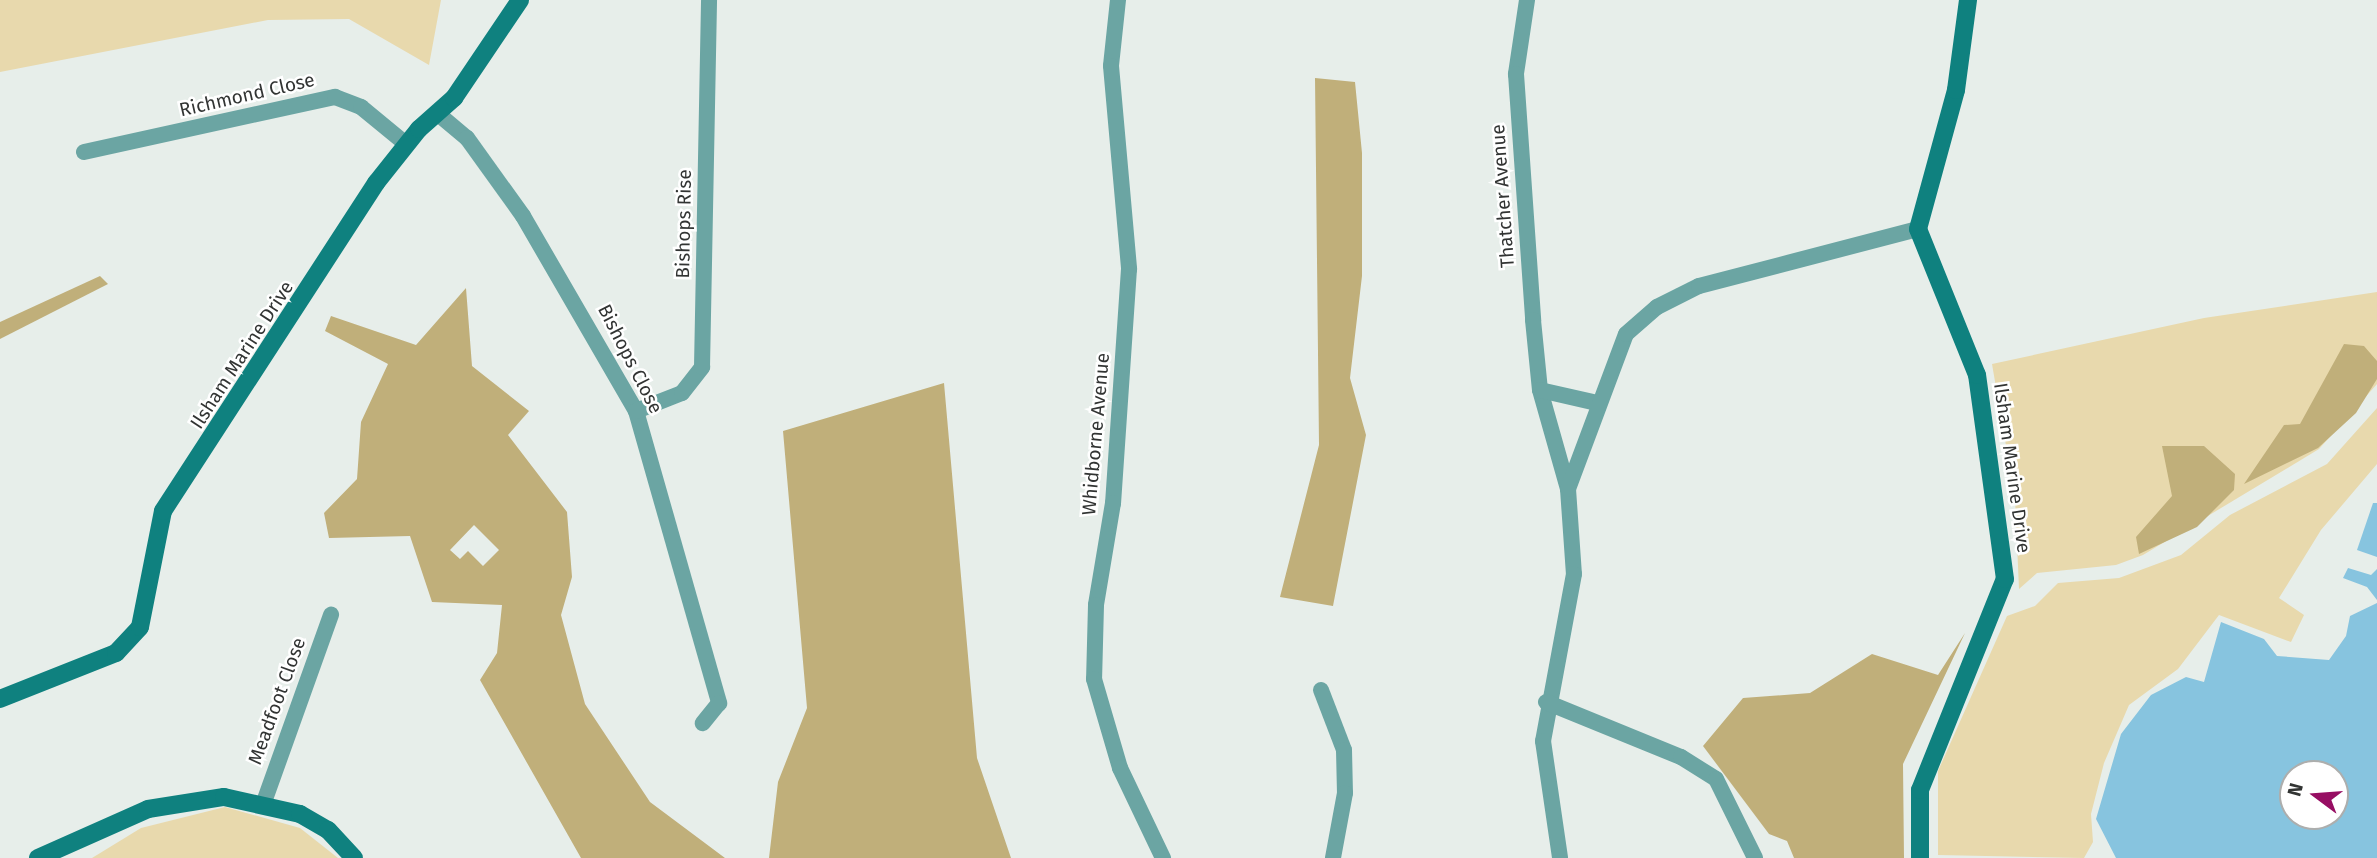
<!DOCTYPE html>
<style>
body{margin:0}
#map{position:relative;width:2377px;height:858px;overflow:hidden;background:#e7eeea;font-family:"Fira Sans",sans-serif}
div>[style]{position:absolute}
.green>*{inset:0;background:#e8d9ad}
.forest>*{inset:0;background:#c0af7a}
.water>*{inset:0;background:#87c4df}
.street>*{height:16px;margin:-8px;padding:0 8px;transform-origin:8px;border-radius:8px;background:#6ba5a3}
.secondary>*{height:18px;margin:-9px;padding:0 9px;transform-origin:9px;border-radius:9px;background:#0f817f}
span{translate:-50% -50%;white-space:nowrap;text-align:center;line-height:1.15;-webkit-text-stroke:5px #fff;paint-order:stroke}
.street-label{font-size:19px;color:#323433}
.north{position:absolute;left:2279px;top:760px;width:70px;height:70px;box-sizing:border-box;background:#fff;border:2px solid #adaead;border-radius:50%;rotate:286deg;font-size:19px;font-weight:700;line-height:28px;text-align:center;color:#323433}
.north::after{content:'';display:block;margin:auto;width:24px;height:32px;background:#970e63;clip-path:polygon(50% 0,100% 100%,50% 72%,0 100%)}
</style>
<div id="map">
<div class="green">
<i style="clip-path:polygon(0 0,441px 0,429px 65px,349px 19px,268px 20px,0 72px)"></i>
<i style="clip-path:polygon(2377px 292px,2377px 384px,2319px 449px,2143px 555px,2116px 565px,2037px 573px,2019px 589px,2015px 498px,1992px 364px,2204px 318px)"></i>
<i style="clip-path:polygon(2377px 408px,2377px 464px,2321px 530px,2279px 598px,2304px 615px,2291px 642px,2219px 615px,2178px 669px,2129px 705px,2104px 763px,2091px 814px,2093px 842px,2084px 858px,1938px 855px,1938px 771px,2007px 616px,2035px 606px,2058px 583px,2119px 578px,2181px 555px,2230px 515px,2327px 464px)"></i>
<i style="clip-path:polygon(225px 807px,300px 828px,338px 858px,92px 858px,141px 828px)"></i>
</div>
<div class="forest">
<i style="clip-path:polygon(1315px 78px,1355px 82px,1362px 153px,1362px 276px,1350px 378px,1366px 435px,1333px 606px,1280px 597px,1319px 445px)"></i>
<i style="clip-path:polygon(100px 276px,108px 284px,0 339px,0 322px)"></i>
<i style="clip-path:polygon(evenodd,466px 288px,472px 366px,529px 411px,508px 435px,567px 512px,572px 577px,561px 615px,585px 704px,650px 802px,725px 858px,581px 858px,480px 680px,497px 653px,502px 605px,432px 602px,410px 536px,329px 538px,324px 513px,357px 479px,361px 422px,388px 364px,325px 331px,331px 316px,416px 345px,466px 288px,474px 525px,499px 550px,483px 566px,468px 551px,460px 559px,450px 550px,474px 525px)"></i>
<i style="clip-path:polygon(2344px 344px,2364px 346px,2377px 361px,2377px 379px,2356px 413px,2318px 448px,2244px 484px,2284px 425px,2300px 424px)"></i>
<i style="clip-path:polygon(944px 383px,977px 758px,1011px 858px,769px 858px,778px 782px,807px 708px,783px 431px)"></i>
<i style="clip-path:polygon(2162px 446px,2204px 446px,2235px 474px,2234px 490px,2197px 527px,2139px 554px,2136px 537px,2172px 496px)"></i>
<i style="clip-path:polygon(1965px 633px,1903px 764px,1904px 858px,1794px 858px,1787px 841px,1769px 834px,1703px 746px,1743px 698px,1810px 693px,1872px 654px,1938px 675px)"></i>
</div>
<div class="water">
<i style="clip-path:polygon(2373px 503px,2377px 503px,2377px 557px,2357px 550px)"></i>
<i style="clip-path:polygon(2348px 568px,2371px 575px,2377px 569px,2377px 600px,2367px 587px,2343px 578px)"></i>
<i style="clip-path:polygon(evenodd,2377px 603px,2377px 858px,2116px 858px,2096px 819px,2121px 734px,2151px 695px,2186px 677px,2204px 682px,2221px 622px,2264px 639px,2277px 656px,2329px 660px,2346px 636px,2350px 616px,2377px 603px,2293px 774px,2335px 774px,2335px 816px,2293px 816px,2293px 774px)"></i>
</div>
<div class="street">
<i style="left:1118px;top:0;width:66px;rotate:96.1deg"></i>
<i style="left:1111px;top:66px;width:204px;rotate:84.9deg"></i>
<i style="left:1129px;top:269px;width:235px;rotate:93.9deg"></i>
<i style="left:1113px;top:503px;width:103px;rotate:99.5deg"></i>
<i style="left:1096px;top:605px;width:74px;rotate:91.5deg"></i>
<i style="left:1094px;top:679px;width:93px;rotate:73.7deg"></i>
<i style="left:1120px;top:768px;width:100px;rotate:64.5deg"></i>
<i style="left:1527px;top:0;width:75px;rotate:98.5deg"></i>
<i style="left:1516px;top:74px;width:247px;rotate:86deg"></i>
<i style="left:1533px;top:320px;width:70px;rotate:84.3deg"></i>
<i style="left:1540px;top:390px;width:103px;rotate:74.2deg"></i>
<i style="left:1568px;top:489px;width:85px;rotate:86deg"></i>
<i style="left:1574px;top:574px;width:170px;rotate:100.5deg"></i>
<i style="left:1543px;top:741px;width:118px;rotate:81.7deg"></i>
<i style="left:437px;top:113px;width:39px;rotate:40deg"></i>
<i style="left:467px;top:138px;width:96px;rotate:54.3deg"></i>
<i style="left:523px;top:216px;width:225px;rotate:59.9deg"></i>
<i style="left:636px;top:411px;width:304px;rotate:74.1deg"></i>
<i style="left:719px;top:703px;width:26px;rotate:129deg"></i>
<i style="left:84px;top:152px;width:257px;rotate:-12.4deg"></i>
<i style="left:335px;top:97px;width:28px;rotate:21deg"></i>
<i style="left:361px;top:107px;width:58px;rotate:39.4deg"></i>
<i style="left:1540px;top:390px;width:58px;rotate:12.8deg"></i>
<i style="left:636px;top:411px;width:49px;rotate:-21.4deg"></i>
<i style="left:682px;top:393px;width:33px;rotate:-52deg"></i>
<i style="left:702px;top:367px;width:367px;rotate:-88.9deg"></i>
<i style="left:1568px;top:489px;width:165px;rotate:-69.5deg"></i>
<i style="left:1626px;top:334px;width:41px;rotate:-41.1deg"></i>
<i style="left:1657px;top:307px;width:47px;rotate:-26.6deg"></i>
<i style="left:1699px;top:286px;width:226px;rotate:-14.6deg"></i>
<i style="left:1321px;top:690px;width:64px;rotate:69deg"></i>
<i style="left:1344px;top:750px;width:43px;rotate:88.7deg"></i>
<i style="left:1345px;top:793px;width:66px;rotate:100.5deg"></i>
<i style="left:1546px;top:702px;width:146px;rotate:22.2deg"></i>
<i style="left:1681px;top:757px;width:41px;rotate:32.2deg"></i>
<i style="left:1716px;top:779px;width:88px;rotate:63.7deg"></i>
<i style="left:264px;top:802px;width:199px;rotate:-70.3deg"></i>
</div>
<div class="secondary">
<i style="left:0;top:699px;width:125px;rotate:-21.6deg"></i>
<i style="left:116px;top:653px;width:35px;rotate:-47deg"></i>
<i style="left:140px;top:627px;width:118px;rotate:-78.8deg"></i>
<i style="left:163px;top:511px;width:391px;rotate:-57deg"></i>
<i style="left:376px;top:183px;width:69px;rotate:-51.5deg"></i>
<i style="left:419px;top:129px;width:47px;rotate:-41.5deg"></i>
<i style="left:454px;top:98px;width:118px;rotate:-56deg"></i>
<i style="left:38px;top:858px;width:120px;rotate:-24deg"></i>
<i style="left:148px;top:809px;width:77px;rotate:-9deg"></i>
<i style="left:224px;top:797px;width:78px;rotate:12.6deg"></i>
<i style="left:300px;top:814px;width:32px;rotate:30deg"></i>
<i style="left:328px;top:830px;width:38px;rotate:47deg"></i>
<i style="left:1920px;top:858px;width:68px;rotate:-90deg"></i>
<i style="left:1920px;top:790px;width:227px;rotate:-68.1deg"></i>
<i style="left:2005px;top:579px;width:206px;rotate:-97.8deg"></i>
<i style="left:1977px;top:375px;width:157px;rotate:-112deg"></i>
<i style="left:1918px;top:229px;width:144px;rotate:-74.7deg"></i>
<i style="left:1956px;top:90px;width:91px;rotate:-82.4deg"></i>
</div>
<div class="street-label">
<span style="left:247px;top:95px;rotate:-13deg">Richmond Close</span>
<span style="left:1503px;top:196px;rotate:-94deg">Thatcher Avenue</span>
<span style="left:684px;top:224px;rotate:-89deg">Bishops Rise</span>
<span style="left:242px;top:355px;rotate:-57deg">Ilsham Marine Drive</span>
<span style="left:630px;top:359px;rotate:63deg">Bishops Close</span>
<span style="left:1096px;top:434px;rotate:-85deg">Whidborne Avenue</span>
<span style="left:2012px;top:468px;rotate:82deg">Ilsham Marine Drive</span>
<span style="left:277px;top:701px;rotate:-70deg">Meadfoot Close</span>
</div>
<div class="north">N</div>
</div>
